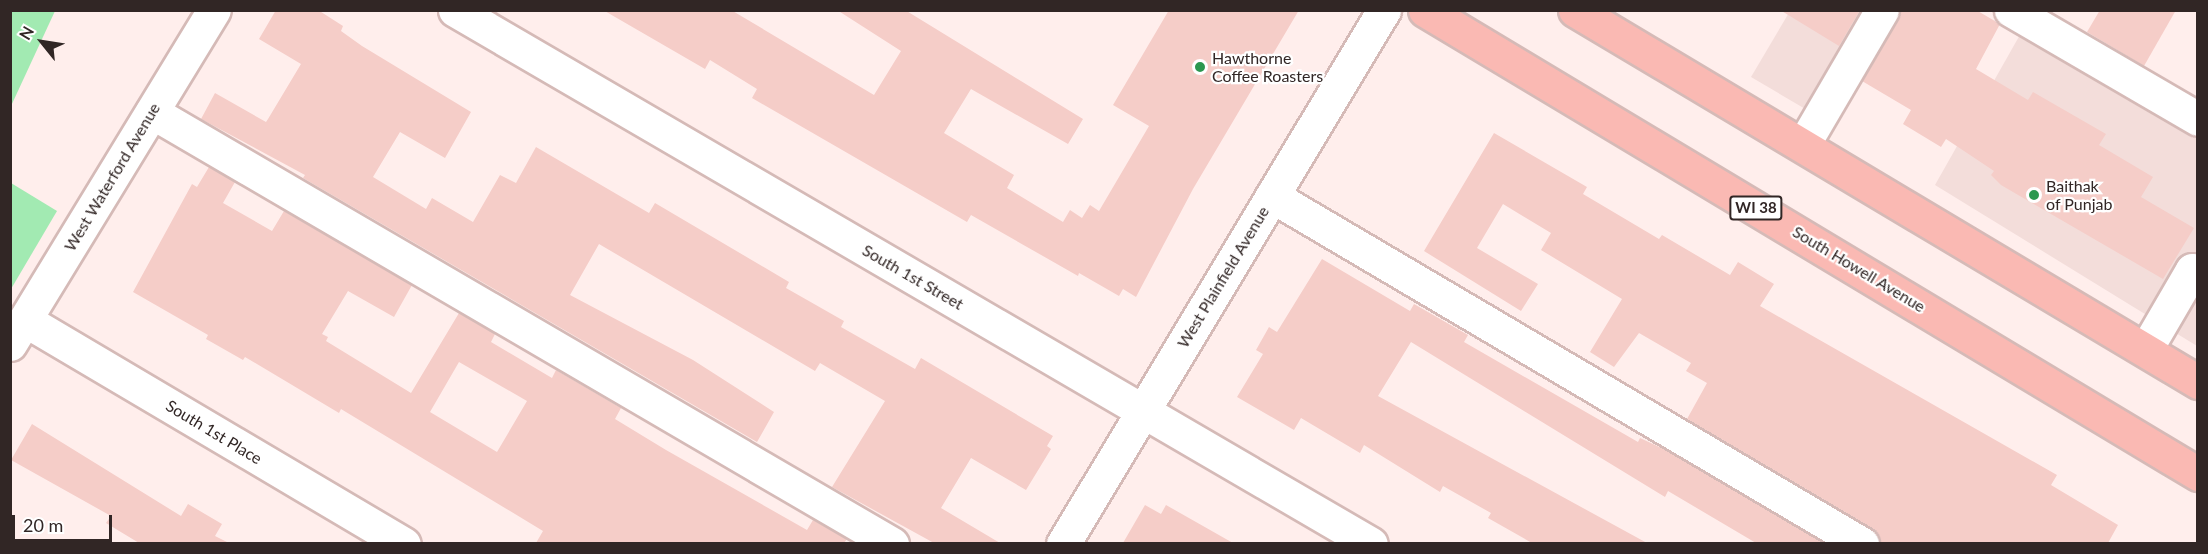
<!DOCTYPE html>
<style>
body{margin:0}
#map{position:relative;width:2208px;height:554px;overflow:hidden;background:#ffeeec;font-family:Lato,sans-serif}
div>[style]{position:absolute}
.built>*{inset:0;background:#f3ddda}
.green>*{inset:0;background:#a2eab2}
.building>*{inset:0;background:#f5cdc8}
.roads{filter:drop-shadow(2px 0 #d5bab7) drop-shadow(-2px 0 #d5bab7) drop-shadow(0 2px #d5bab7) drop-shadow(0 -2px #d5bab7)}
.minor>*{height:33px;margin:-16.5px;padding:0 16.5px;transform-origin:16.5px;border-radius:16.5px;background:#fff}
.major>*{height:33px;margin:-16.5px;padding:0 16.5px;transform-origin:16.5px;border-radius:16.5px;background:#fab9b3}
.dots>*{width:16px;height:16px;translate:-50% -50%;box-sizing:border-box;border:3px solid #fff;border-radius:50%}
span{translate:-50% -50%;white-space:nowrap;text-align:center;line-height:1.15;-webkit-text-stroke:4.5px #fff;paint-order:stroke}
.shield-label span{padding:2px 4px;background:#fff;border:2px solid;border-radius:4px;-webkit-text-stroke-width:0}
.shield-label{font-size:15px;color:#312625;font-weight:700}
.poi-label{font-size:16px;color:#312625}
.left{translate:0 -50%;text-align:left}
.street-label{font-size:16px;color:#312625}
.frame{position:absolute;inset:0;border:12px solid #312625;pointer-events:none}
.north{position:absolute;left:12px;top:12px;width:60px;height:60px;-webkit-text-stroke:4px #fff;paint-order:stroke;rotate:300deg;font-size:16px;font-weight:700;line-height:24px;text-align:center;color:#312625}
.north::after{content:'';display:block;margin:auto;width:21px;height:27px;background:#312625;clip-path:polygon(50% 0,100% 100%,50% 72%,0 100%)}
.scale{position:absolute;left:12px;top:515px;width:100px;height:27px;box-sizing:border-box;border:3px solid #312625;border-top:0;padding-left:8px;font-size:18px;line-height:21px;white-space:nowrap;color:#312625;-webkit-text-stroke:4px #fff;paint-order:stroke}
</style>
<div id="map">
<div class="built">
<i style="clip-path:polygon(1790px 11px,1866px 11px,1807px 110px,1751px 77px)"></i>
<i style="clip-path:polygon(2021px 33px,2197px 134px,2197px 346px,1935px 185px)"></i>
</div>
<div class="green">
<i style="clip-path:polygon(11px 10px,55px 11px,11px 106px,10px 11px)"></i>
<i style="clip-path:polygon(11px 183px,57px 211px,11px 289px)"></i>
</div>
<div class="building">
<i style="clip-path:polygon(276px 10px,318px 10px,343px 26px,341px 31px,362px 46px,471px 112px,445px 158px,400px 132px,373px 177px,426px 209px,432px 198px,473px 222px,500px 175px,516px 183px,536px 147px,649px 213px,655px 203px,789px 282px,786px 288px,844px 321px,841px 327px,915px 369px,921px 358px,1053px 436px,1047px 446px,1051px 449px,1026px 490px,971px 458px,941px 508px,1000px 543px,934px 543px,832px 487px,885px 401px,820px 363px,815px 371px,599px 244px,570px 295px,693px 360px,774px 412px,757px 442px,303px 178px,305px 175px,201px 119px,215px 93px,266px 122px,268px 119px,301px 64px,259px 39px)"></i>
<i style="clip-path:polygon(603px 10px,731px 10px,874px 95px,901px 51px,837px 10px,905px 10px,1083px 119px,1068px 144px,971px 89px,944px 133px,1014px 175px,1007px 188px,1063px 222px,1070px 210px,1082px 218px,1090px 205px,1099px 211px,1149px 126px,1113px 105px,1169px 10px,1299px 10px,1193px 189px,1136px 297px,1123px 289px,1119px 296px,1079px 273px,1078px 276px,971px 215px,967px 222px,752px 98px,757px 89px,710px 60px,705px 69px)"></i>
<i style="clip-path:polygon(1780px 10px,1860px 10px,1839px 46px)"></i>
<i style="clip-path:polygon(1901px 10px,1976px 10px,2000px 24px,1976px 69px,2028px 100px,2033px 92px,2106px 134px,2099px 145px,2153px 177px,2141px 197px,2194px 228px,2163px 279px,2001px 185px,1991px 175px,1994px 171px,1946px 139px,1941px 147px,1903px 124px,1911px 110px,1862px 81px)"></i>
<i style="clip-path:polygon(2100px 10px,2176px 10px,2144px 66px,2087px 32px)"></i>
<i style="clip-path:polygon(1494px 133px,1587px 187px,1583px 194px,1659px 239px,1662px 235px,1730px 275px,1738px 262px,1774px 284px,1760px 306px,2057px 475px,2051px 485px,2118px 525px,2108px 543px,1881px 543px,1872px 528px,1687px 419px,1707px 383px,1686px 371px,1691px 363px,1639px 333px,1614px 367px,1590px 352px,1622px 299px,1541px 250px,1551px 233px,1503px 204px,1477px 248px,1538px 284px,1521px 311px,1424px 251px)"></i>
<i style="clip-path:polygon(evenodd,209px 167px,235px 182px,223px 203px,272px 231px,284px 211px,412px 285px,394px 317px,348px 291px,322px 334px,328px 337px,326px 341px,411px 393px,459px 313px,495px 334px,491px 342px,552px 378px,556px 370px,621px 408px,615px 419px,666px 450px,807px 530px,813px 520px,847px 539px,844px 543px,536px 543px,543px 531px,341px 409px,339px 413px,245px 357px,243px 360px,206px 339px,208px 335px,133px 292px,192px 184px,197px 187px,209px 167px,459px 362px,527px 401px,497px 452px,430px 412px,459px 362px)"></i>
<i style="clip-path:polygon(1322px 259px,1410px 311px,1414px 304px,1468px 335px,1464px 342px,1638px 442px,1640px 438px,1668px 451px,1824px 543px,1756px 543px,1668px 491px,1665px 497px,1411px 342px,1378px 396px,1647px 543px,1532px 543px,1488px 518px,1491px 513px,1443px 486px,1440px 492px,1364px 445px,1360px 453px,1301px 418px,1294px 430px,1237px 397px,1263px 354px,1256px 350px,1269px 327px,1277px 332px)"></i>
<i style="clip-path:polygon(32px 424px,181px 516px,188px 504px,222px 524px,215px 536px,229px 543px,139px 543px,106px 523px,111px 516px,11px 460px)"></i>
<i style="clip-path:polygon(1145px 505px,1161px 514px,1166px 505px,1233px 543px,1123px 543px)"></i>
</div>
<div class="roads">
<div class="minor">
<i style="left:455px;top:10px;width:1060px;rotate:30.24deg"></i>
<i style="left:2011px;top:10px;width:216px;rotate:30.2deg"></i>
<i style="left:152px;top:112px;width:857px;rotate:30.28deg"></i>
<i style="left:1803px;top:145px;width:156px;rotate:-59.7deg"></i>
<i style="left:1272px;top:196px;width:685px;rotate:30.53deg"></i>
<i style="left:25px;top:320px;width:440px;rotate:30.6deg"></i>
<i style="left:10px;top:344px;width:391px;rotate:-58.6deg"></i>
<i style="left:2146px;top:349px;width:91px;rotate:-59.8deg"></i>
<i style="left:2192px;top:270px;width:7px;rotate:27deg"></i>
<i style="left:1063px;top:544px;width:623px;rotate:-58.99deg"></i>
</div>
<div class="major">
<i style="left:1425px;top:10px;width:902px;rotate:30.97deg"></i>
<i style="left:1575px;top:10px;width:726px;rotate:30.84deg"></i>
</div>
</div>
<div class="dots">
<i style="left:1200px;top:67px;background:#2b974f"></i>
<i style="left:2034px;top:195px;background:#2b974f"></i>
</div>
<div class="shield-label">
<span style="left:1756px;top:208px">WI 38</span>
</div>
<div class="poi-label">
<span class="left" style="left:1212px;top:67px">Hawthorne<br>Coffee Roasters</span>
<span class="left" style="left:2046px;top:195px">Baithak<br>of Punjab</span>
</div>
<div class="street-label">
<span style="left:112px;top:177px;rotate:-59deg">West Waterford Avenue</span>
<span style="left:1859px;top:269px;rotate:31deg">South Howell Avenue</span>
<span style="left:913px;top:277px;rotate:30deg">South 1st Street</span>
<span style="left:1223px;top:277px;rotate:-59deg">West Plainfield Avenue</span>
<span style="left:214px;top:432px;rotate:31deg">South 1st Place</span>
</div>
<div class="frame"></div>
<div class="north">N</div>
<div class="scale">20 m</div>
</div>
